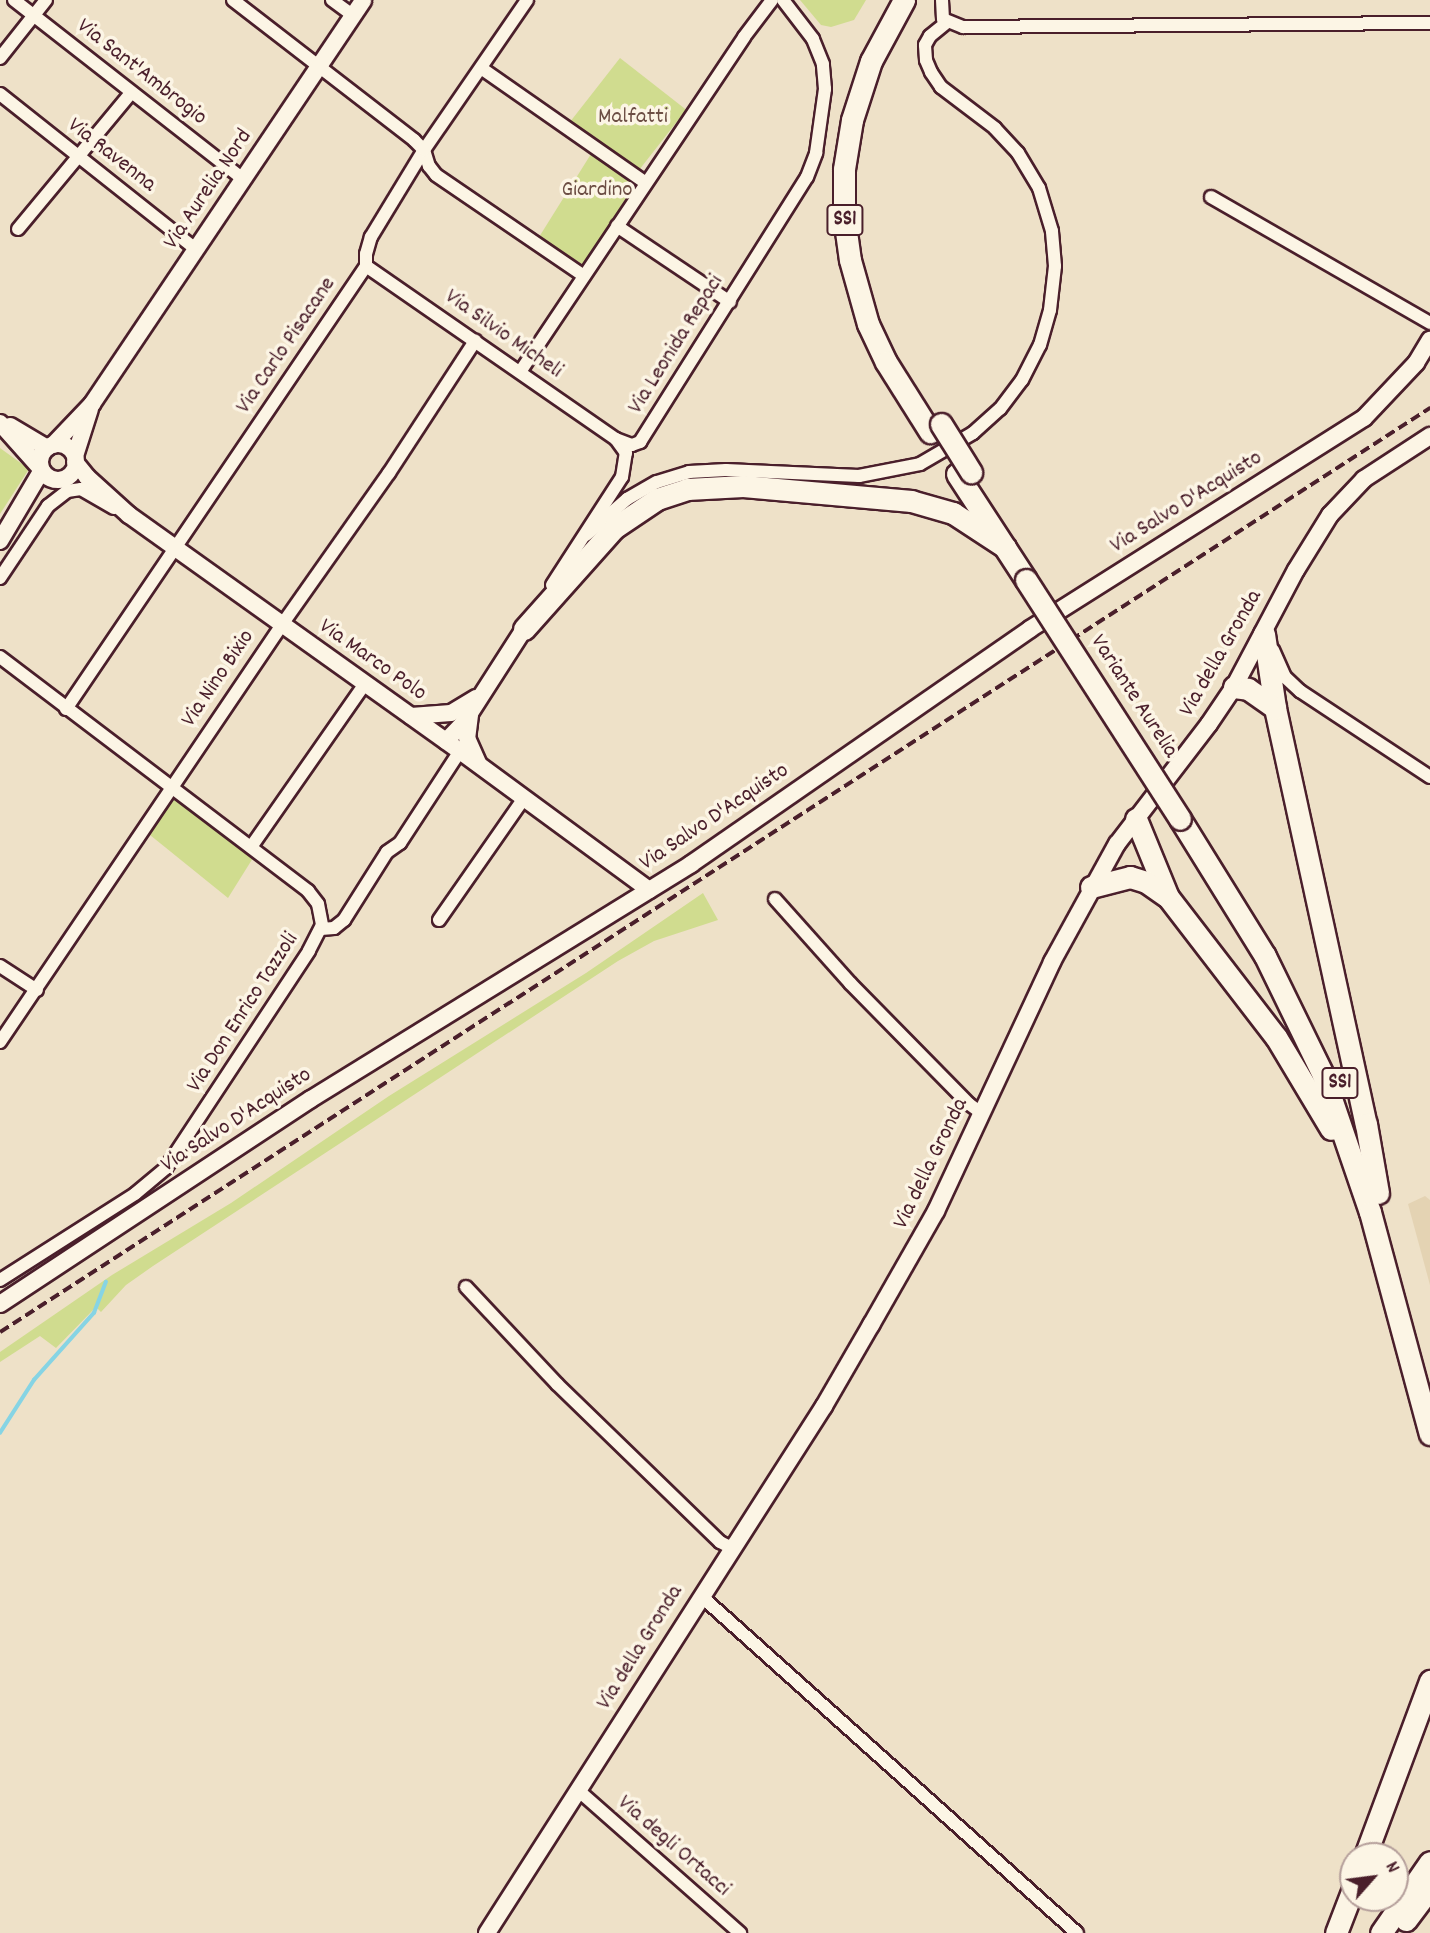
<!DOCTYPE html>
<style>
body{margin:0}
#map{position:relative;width:1430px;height:1933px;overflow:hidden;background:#eee1c8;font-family:Dekko,sans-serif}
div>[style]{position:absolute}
.built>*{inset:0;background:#e4d3b3}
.green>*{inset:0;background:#d0dc8f;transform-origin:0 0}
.stream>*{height:3.5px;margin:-1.75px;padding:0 1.75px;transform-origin:1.75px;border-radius:1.75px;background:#86d4e4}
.roads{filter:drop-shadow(2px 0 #4a1f2b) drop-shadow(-2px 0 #4a1f2b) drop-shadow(0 2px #4a1f2b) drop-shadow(0 -2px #4a1f2b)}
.street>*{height:12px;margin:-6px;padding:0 6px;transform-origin:6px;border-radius:6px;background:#fcf5e5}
.secondary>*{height:16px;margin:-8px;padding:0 8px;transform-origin:8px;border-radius:8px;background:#fcf5e5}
.secondary>.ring{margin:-8px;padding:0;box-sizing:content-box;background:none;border:16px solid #fcf5e5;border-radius:50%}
.highway>*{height:21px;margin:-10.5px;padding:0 10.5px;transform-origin:10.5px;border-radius:10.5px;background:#fcf5e5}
.rail>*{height:3.5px;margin-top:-1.75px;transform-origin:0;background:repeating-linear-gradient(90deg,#4a1f2b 0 10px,transparent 0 15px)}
.bridges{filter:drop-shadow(2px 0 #4a1f2b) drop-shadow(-2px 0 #4a1f2b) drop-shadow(0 2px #4a1f2b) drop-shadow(0 -2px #4a1f2b)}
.highway-bridge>*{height:21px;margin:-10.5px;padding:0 10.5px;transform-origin:10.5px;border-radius:10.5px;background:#fcf5e5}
span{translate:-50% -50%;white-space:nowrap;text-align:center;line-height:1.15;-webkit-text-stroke:7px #fcf5e5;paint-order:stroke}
.shield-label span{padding:2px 5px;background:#fcf5e5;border:2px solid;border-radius:5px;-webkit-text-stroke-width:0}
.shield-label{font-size:21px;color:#4a1f2b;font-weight:700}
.street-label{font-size:23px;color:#4a1f2b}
.park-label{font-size:23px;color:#6c4e44}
.north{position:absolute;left:1339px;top:1842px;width:70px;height:70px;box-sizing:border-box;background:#fcf5e5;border:2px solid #b59f9b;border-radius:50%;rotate:62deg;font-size:19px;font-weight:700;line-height:28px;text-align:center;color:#4a1f2b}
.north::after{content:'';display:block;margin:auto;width:24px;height:32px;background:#4a1f2b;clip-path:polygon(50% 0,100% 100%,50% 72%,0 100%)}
</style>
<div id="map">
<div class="built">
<i style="clip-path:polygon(1425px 1196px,1430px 1200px,1430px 1285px,1408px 1204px)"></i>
</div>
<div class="green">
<i style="clip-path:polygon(800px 0,866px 0,854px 20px,831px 27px,821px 25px)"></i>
<i style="left:620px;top:58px;width:84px;height:80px;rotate:38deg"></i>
<i style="left:591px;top:154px;width:53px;height:98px;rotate:32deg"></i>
<i style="clip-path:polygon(0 448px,29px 469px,0 514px)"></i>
<i style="clip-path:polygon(173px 798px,253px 858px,228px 898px,150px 835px)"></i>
<i style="clip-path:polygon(703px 893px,718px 920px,654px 941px,618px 961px,153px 1266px,126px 1285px,101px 1312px,96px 1307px,56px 1348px,40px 1336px,0 1362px,0 1352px,112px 1275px,231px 1203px,389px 1096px,586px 973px)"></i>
</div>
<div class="stream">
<i style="left:0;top:1433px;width:63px;rotate:-57.3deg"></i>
<i style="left:34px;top:1380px;width:90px;rotate:-48.2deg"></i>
<i style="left:94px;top:1313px;width:33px;rotate:-69deg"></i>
</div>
<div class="roads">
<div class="street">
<i style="left:14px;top:0;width:291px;rotate:38deg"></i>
<i style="left:233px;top:0;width:229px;rotate:37.7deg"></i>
<i style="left:414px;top:140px;width:14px;rotate:45deg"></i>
<i style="left:424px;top:150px;width:17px;rotate:73deg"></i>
<i style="left:429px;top:166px;width:11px;rotate:52deg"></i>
<i style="left:436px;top:175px;width:179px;rotate:34.3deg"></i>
<i style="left:332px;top:0;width:26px;rotate:36deg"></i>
<i style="left:942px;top:0;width:19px;rotate:87deg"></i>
<i style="left:943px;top:19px;width:22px;rotate:22deg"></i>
<i style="left:963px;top:27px;width:467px;rotate:-0.5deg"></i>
<i style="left:0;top:58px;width:74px;rotate:-51.6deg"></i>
<i style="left:481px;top:68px;width:201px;rotate:34.9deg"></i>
<i style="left:0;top:94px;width:251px;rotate:38.4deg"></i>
<i style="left:1211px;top:197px;width:253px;rotate:29.9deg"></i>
<i style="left:617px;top:226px;width:136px;rotate:33.9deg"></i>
<i style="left:18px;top:229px;width:177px;rotate:-50.3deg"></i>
<i style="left:366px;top:266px;width:304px;rotate:34.7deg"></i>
<i style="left:616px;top:439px;width:17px;rotate:21deg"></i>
<i style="left:632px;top:445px;width:9px;rotate:-21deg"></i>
<i style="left:640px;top:442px;width:313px;rotate:-57.8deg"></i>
<i style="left:807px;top:177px;width:26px;rotate:-69deg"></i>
<i style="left:816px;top:153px;width:65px;rotate:-82deg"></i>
<i style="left:825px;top:89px;width:25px;rotate:-95deg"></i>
<i style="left:823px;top:64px;width:27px;rotate:-112deg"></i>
<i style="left:813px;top:39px;width:49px;rotate:-127.6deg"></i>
<i style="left:520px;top:372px;width:403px;rotate:-56.2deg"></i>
<i style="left:744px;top:37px;width:46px;rotate:-52.9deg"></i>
<i style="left:586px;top:535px;width:55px;rotate:-41.3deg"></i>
<i style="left:627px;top:499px;width:34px;rotate:-30deg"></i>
<i style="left:657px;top:482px;width:34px;rotate:-17deg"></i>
<i style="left:689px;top:472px;width:37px;rotate:-3deg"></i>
<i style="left:726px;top:470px;width:133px;rotate:2.6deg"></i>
<i style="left:859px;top:476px;width:62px;rotate:-11.1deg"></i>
<i style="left:920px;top:464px;width:61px;rotate:-30.3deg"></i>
<i style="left:973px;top:433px;width:36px;rotate:-42deg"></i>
<i style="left:1000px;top:409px;width:36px;rotate:-53deg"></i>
<i style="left:1022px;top:380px;width:39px;rotate:-63deg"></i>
<i style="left:1040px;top:345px;width:36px;rotate:-74deg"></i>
<i style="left:1050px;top:310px;width:44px;rotate:-83.5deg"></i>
<i style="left:1055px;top:266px;width:35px;rotate:-95deg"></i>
<i style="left:1052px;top:231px;width:45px;rotate:-106.8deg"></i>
<i style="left:1039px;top:188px;width:41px;rotate:-121deg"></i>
<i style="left:1018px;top:153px;width:34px;rotate:-133deg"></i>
<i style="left:995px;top:128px;width:68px;rotate:-142.8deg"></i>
<i style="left:941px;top:87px;width:18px;rotate:-124deg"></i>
<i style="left:931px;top:72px;width:13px;rotate:-113deg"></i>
<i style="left:926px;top:60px;width:15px;rotate:-94deg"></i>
<i style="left:925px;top:45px;width:10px;rotate:-61deg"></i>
<i style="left:930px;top:36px;width:22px;rotate:-39deg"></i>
<i style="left:0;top:578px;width:87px;rotate:-56.3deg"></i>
<i style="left:48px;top:506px;width:24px;rotate:-38deg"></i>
<i style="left:67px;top:491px;width:14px;rotate:-8deg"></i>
<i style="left:81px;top:489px;width:38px;rotate:30deg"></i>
<i style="left:552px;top:585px;width:129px;rotate:-57.1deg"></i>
<i style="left:622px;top:477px;width:24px;rotate:-81deg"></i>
<i style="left:626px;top:453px;width:17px;rotate:-126deg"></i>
<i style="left:1273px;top:650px;width:30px;rotate:66deg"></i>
<i style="left:1285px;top:677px;width:21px;rotate:43deg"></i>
<i style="left:1300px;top:691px;width:156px;rotate:33.5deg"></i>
<i style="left:0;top:657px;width:387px;rotate:37.2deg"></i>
<i style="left:308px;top:891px;width:16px;rotate:52deg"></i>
<i style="left:318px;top:904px;width:21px;rotate:79deg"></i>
<i style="left:322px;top:925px;width:29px;rotate:117deg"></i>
<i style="left:309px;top:951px;width:260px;rotate:123.4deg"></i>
<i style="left:166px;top:1168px;width:40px;rotate:140deg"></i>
<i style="left:135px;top:1194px;width:160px;rotate:147.5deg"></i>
<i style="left:66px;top:709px;width:535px;rotate:-55.89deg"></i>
<i style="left:366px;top:266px;width:12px;rotate:-90deg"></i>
<i style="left:366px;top:254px;width:18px;rotate:-74deg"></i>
<i style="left:371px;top:237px;width:102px;rotate:-58.7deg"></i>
<i style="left:424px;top:150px;width:182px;rotate:-55.5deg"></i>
<i style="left:251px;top:847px;width:198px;rotate:-55.1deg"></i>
<i style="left:775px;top:899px;width:113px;rotate:48.2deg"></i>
<i style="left:850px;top:983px;width:170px;rotate:45.5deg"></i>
<i style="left:969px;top:1104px;width:17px;rotate:36deg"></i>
<i style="left:439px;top:920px;width:149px;rotate:-55.1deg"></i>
<i style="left:321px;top:929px;width:13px;rotate:-4deg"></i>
<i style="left:334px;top:928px;width:13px;rotate:-39deg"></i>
<i style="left:344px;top:920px;width:80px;rotate:-57.7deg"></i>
<i style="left:387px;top:852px;width:16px;rotate:-35deg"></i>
<i style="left:400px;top:843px;width:110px;rotate:-56.9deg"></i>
<i style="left:0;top:966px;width:44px;rotate:33deg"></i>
<i style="left:0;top:1042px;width:502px;rotate:-55.96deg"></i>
<i style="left:281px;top:626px;width:187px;rotate:-54.8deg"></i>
<i style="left:389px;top:473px;width:158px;rotate:-56.9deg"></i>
<i style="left:466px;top:1287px;width:133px;rotate:46.8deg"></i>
<i style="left:557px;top:1384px;width:227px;rotate:44.1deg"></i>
<i style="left:720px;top:1542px;width:13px;rotate:27deg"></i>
<i style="left:701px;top:1596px;width:505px;rotate:41.87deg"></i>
<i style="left:579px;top:1791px;width:215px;rotate:41.4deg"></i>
</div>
<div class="secondary">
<i style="left:0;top:423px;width:62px;rotate:48.3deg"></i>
<i style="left:10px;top:426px;width:43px;rotate:30.7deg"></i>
<i class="ring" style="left:40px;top:444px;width:20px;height:20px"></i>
<i style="left:53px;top:445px;width:57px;rotate:-46.4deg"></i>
<i style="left:92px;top:404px;width:486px;rotate:-56.1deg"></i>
<i style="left:75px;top:456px;width:49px;rotate:-72.3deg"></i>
<i style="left:75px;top:462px;width:19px;rotate:51deg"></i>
<i style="left:87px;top:477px;width:57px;rotate:42.1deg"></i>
<i style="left:129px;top:515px;width:407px;rotate:35.5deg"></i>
<i style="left:460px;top:751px;width:235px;rotate:36.3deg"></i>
<i style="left:0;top:541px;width:82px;rotate:-59.4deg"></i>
<i style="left:470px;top:715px;width:23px;rotate:97deg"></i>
<i style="left:467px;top:738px;width:27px;rotate:66deg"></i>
<i style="left:411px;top:716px;width:40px;rotate:-4.3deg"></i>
<i style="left:451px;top:713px;width:29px;rotate:-31deg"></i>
<i style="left:446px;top:741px;width:28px;rotate:-46deg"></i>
<i style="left:465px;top:721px;width:109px;rotate:-57.3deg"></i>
<i style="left:0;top:1304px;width:372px;rotate:-33.4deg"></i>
<i style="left:311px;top:1099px;width:447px;rotate:-31.7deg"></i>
<i style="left:691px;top:864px;width:412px;rotate:-34.7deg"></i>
<i style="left:1030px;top:629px;width:395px;rotate:-32.3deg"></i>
<i style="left:1364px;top:418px;width:76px;rotate:-46.6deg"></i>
<i style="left:1416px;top:363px;width:27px;rotate:-59deg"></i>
<i style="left:487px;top:1933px;width:626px;rotate:-57.4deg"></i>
<i style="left:824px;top:1406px;width:94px;rotate:-59.9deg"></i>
<i style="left:871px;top:1325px;width:131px;rotate:-60.3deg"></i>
<i style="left:936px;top:1211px;width:275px;rotate:-65deg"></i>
<i style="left:1052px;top:962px;width:135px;rotate:-61.2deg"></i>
<i style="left:1117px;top:844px;width:151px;rotate:-52.5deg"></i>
<i style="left:1209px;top:724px;width:45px;rotate:-56deg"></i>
<i style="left:1234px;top:687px;width:132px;rotate:-62.1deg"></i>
<i style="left:1296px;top:570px;width:65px;rotate:-58.3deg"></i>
<i style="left:1330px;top:515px;width:50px;rotate:-46.6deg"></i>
<i style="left:1364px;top:479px;width:79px;rotate:-33.1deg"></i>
</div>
<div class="highway">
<i style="left:904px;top:0;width:69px;rotate:118.4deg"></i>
<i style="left:871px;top:61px;width:62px;rotate:107.9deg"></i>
<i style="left:852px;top:120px;width:50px;rotate:99.3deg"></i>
<i style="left:844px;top:169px;width:48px;rotate:90deg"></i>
<i style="left:844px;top:217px;width:43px;rotate:82.1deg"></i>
<i style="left:850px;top:260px;width:66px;rotate:74.3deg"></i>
<i style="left:868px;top:324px;width:42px;rotate:64.7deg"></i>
<i style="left:886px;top:362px;width:83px;rotate:57.8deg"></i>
<i style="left:957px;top:474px;width:126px;rotate:56.9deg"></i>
<i style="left:524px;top:629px;width:135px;rotate:-48.3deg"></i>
<i style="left:614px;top:528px;width:52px;rotate:-34deg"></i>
<i style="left:657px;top:499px;width:32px;rotate:-18deg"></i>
<i style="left:687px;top:489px;width:56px;rotate:-3.1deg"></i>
<i style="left:743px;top:486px;width:169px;rotate:5.1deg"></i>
<i style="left:911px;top:501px;width:44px;rotate:15.9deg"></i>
<i style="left:953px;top:513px;width:62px;rotate:33.2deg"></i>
<i style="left:1264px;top:634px;width:75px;rotate:81.5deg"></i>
<i style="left:1275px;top:708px;width:426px;rotate:77.7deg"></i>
<i style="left:1366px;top:1124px;width:70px;rotate:80.1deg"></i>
<i style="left:1234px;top:687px;width:14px;rotate:8deg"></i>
<i style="left:1248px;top:689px;width:33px;rotate:35deg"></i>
<i style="left:1136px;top:819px;width:84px;rotate:67.7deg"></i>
<i style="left:1168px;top:897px;width:177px;rotate:52.4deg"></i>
<i style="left:1276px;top:1037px;width:107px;rotate:59.1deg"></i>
<i style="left:1180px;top:819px;width:161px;rotate:58.2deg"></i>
<i style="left:1265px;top:956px;width:132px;rotate:64deg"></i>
<i style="left:1323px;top:1075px;width:145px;rotate:71.1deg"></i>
<i style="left:1370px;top:1212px;width:230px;rotate:74.9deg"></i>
<i style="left:1091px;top:887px;width:40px;rotate:-14.4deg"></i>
<i style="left:1130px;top:877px;width:17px;rotate:17deg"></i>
<i style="left:1146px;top:882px;width:24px;rotate:35deg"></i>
<i style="left:1365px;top:1856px;width:187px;rotate:-69.6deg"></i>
<i style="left:1406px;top:1920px;width:40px;rotate:-53deg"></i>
<i style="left:1336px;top:1933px;width:47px;rotate:-68.9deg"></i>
<i style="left:1381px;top:1933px;width:86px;rotate:-55.4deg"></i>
</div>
</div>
<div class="rail">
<i style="left:0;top:1332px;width:1703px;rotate:-32.87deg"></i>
</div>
<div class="bridges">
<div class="highway-bridge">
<i style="left:941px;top:424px;width:57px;rotate:58deg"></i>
<i style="left:1026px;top:580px;width:284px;rotate:57.2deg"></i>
</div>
</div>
<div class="shield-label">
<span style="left:845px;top:220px">SS1</span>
<span style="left:1340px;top:1083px">SS1</span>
</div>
<div class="street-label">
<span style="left:141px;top:73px;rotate:38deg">Via Sant'Ambrogio</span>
<span style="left:111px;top:156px;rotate:38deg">Via Ravenna</span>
<span style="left:209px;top:190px;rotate:-56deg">Via Aurelia Nord</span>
<span style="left:503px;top:335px;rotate:35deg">Via Silvio Micheli</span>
<span style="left:677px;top:345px;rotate:-58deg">Via Leonida Repaci</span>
<span style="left:287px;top:346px;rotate:-56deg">Via Carlo Pisacane</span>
<span style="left:1187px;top:503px;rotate:-32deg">Via Salvo D'Acquisto</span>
<span style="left:1222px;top:654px;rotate:-60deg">Via della Gronda</span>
<span style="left:372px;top:661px;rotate:35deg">Via Marco Polo</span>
<span style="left:219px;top:679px;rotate:-56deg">Via Nino Bixio</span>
<span style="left:1133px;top:697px;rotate:57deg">Variante Aurelia</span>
<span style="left:715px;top:818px;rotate:-34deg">Via Salvo D'Acquisto</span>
<span style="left:244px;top:1013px;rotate:-57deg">Via Don Enrico Tazzoli</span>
<span style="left:237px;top:1121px;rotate:-33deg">Via Salvo D'Acquisto</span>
<span style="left:932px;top:1164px;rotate:-64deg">Via della Gronda</span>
<span style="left:641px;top:1648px;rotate:-58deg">Via della Gronda</span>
<span style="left:673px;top:1847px;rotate:41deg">Via degli Ortacci</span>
</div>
<div class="park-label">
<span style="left:633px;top:118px">Malfatti</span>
<span style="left:597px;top:191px">Giardino</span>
</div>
<div class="north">N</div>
</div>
